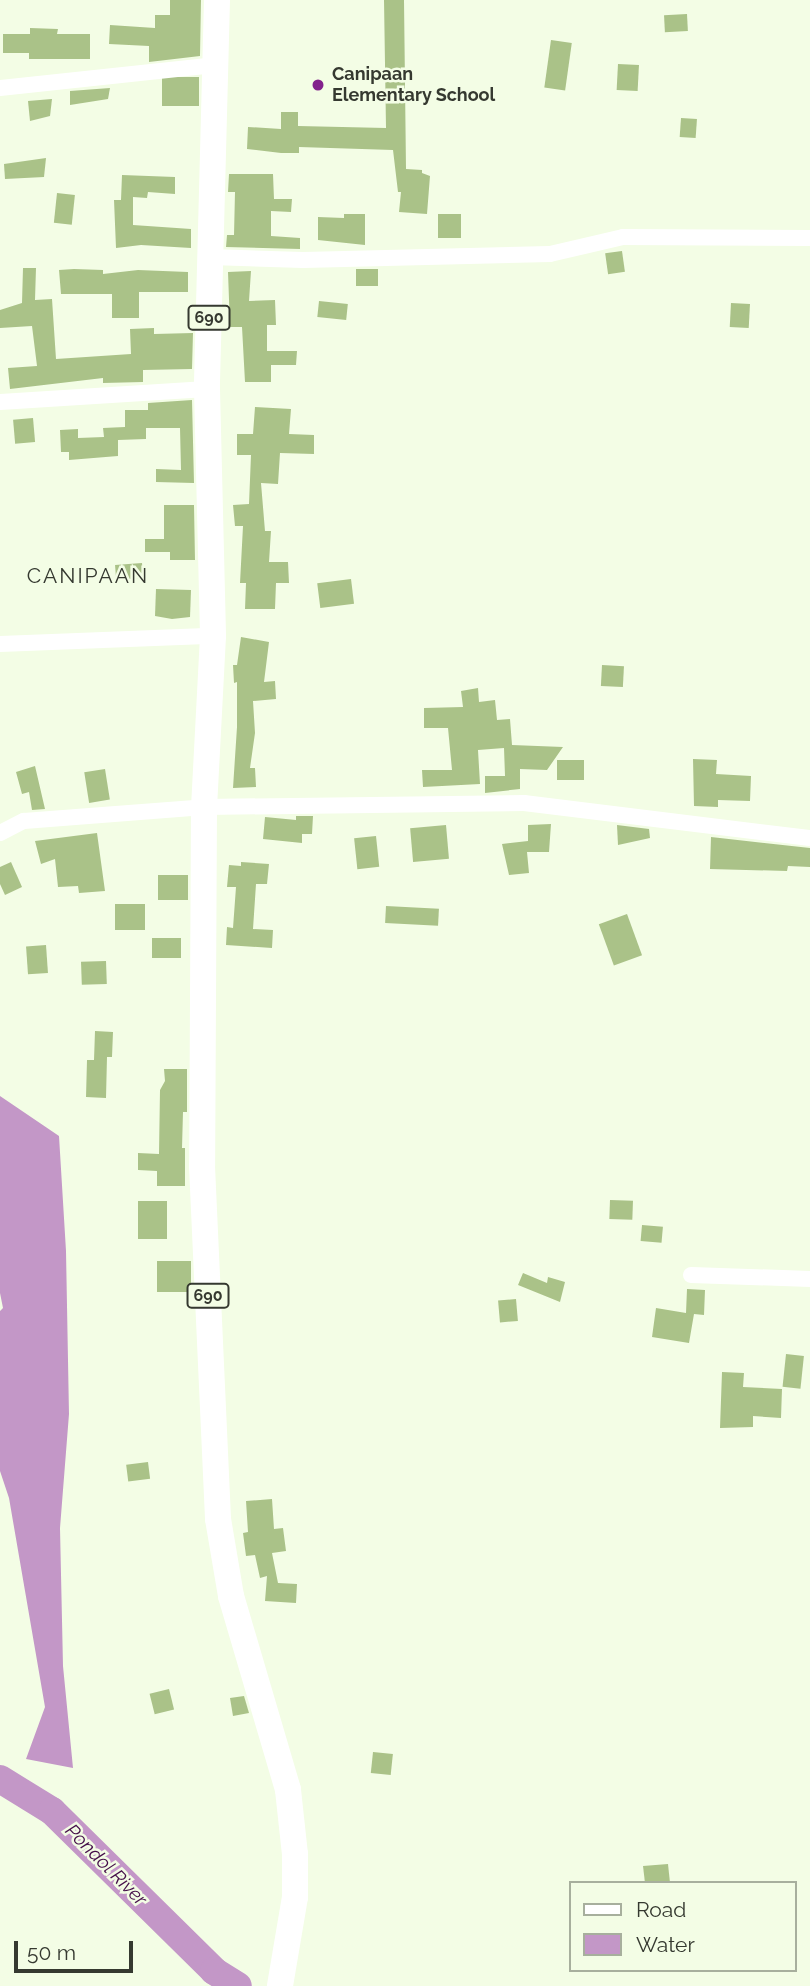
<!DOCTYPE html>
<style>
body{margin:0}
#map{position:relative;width:810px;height:1986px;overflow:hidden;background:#f3fde5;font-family:Raleway,sans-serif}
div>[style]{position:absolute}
.water>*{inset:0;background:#c397c7}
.river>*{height:28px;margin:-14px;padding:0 14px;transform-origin:14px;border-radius:14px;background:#c397c7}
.building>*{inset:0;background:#aac288;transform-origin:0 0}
.street>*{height:16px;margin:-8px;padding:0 8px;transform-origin:8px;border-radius:8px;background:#fff}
.primary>*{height:26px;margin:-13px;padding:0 13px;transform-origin:13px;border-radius:13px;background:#fff}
.dots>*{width:19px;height:19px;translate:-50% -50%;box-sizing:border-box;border:4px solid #f3fde5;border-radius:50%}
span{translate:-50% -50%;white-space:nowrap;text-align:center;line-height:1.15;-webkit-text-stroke:5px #f3fde5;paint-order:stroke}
.shield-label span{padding:2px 5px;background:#f3fde5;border:2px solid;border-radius:5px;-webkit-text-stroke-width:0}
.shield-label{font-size:16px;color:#353930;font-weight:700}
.poi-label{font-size:18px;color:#353930;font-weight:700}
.left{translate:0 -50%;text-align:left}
.water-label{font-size:19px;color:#440e49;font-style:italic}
.quarter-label{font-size:21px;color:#353930;letter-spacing:2px}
.legend{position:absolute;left:569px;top:1881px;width:228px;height:91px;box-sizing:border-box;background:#f3fde5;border:2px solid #a7af9d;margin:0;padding:9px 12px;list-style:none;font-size:21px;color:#353930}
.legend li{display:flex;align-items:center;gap:14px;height:35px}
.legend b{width:35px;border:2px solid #a7af9d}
.scale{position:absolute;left:14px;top:1941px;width:119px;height:32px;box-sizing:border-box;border:4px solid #353930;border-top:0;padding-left:9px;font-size:21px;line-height:24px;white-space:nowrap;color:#353930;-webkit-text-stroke:5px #f3fde5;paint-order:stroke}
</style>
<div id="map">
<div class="water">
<i style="clip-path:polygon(0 1096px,59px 1136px,66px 1251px,69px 1414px,60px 1528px,63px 1666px,73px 1768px,26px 1759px,45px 1707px,9px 1498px,0 1471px,0 1311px,3px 1308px,0 1293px)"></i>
</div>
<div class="river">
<i style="left:0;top:1779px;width:61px;rotate:31.6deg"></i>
<i style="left:52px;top:1811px;width:228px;rotate:44.6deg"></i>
<i style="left:214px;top:1971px;width:28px;rotate:32deg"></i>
</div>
<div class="building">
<i style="clip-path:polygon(170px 0,201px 0,200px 56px,149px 62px,149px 46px,109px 44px,110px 25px,155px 28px,155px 15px,170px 15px)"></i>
<i style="clip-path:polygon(384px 0,404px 0,406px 169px,422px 170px,422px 173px,430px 176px,427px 214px,399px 212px,401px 192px,398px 192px,393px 150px,299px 147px,299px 153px,281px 153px,247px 149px,248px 127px,281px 129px,281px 112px,298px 112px,298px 126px,386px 128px)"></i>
<i style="left:687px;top:14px;width:17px;height:23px;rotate:87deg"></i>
<i style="clip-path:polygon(30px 28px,58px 29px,57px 34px,90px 34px,90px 59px,29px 59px,29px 53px,3px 53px,3px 34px,30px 34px)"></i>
<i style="left:551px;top:40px;width:21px;height:48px;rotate:8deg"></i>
<i style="left:618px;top:64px;width:21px;height:26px;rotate:3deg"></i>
<i style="left:199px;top:77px;width:29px;height:37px;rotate:90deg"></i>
<i style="clip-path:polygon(110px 88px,108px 99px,70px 105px,70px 91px)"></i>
<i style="clip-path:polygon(52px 99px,50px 116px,30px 121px,28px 101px)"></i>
<i style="left:681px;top:118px;width:16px;height:19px;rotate:4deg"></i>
<i style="clip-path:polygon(46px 158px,44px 177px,5px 179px,4px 164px)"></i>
<i style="clip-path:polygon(229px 174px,273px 174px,274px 199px,292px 199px,291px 212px,271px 211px,271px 236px,300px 238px,300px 249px,226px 247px,227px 235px,234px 235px,235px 192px,228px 192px)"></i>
<i style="clip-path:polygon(122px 175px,175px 177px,175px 194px,148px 192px,147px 198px,133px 197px,133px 225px,191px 229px,191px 248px,141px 245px,116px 248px,114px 200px,121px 200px)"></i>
<i style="left:57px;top:193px;width:18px;height:30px;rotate:6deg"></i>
<i style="clip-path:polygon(344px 214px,365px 214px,365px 245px,318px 240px,318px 217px,344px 218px)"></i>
<i style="left:438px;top:214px;width:23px;height:24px"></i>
<i style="left:622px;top:251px;width:21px;height:17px;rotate:82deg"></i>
<i style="clip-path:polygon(23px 268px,36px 268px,35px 300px,52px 299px,56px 359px,131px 354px,130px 329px,154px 328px,154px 334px,193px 333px,192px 369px,143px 370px,143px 382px,103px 383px,103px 378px,10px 389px,8px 368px,37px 366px,32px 326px,0 328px,0 310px,22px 303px)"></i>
<i style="clip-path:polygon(74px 269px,103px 270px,103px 274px,138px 270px,188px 272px,188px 292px,139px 292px,139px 318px,112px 318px,112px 294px,61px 294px,59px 270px)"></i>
<i style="left:356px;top:269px;width:22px;height:17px"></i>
<i style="clip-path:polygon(251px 271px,249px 301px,275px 300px,276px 325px,267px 325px,267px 351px,297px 351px,296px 365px,271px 365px,271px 382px,245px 382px,242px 327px,230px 327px,228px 272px)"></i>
<i style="left:319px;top:301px;width:29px;height:16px;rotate:6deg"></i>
<i style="left:731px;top:303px;width:19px;height:24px;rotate:3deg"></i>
<i style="clip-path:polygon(192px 400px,194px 483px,156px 482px,156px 469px,181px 470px,180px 428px,146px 428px,146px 439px,118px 440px,118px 456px,69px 460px,69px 452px,61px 452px,60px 430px,78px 429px,78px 438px,104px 437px,103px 428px,125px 427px,125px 410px,148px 410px,148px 403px)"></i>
<i style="clip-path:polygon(255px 407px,291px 409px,289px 434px,314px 435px,314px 454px,280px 453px,278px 484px,261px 483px,265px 531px,271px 531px,269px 562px,288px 562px,289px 583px,276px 583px,275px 609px,245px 609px,246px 583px,240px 583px,243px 526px,235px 526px,233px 505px,249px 504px,251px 455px,237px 455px,237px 434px,253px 434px)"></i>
<i style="left:33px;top:418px;width:24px;height:20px;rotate:85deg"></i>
<i style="clip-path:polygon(164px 505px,194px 505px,195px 560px,170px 560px,170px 552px,145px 552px,145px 539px,164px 539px)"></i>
<i style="left:142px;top:563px;width:15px;height:27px;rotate:86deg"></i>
<i style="left:351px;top:579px;width:25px;height:34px;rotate:83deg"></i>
<i style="clip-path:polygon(156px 589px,191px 590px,190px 617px,172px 619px,155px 616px)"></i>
<i style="clip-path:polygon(241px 637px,269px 642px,264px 682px,275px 681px,276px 699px,253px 701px,255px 733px,250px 768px,255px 768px,256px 787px,233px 788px,237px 727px,237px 682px,234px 683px,233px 665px,237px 665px)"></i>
<i style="left:602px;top:665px;width:22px;height:21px;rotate:3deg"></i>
<i style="clip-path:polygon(478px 688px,479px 702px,495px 700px,497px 720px,510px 719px,512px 745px,563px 747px,547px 770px,520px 769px,520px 789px,485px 793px,485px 776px,505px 776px,504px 748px,478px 750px,480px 784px,423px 787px,422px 770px,452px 770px,448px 728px,424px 728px,424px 708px,463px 707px,461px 691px)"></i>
<i style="clip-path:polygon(693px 759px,717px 760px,716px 774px,751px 776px,750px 801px,718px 800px,718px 807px,694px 806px)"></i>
<i style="left:557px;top:760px;width:27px;height:20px"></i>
<i style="clip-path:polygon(35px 766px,45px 809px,32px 810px,29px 792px,22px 794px,16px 772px)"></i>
<i style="left:105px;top:769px;width:31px;height:21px;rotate:81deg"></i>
<i style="clip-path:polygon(296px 816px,313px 816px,312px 834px,302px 834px,302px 843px,263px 839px,265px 817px,296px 820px)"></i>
<i style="clip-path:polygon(551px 824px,549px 852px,527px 852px,529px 873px,509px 875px,502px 844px,528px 841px,528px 825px)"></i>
<i style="left:446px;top:825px;width:34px;height:36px;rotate:85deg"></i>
<i style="clip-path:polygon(617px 825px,649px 829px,650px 838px,618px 845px)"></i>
<i style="clip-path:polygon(97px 833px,105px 891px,79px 893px,78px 886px,58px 887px,55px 859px,41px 864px,35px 841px)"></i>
<i style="left:376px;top:836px;width:31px;height:22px;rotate:84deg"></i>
<i style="clip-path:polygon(711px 837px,810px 848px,810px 867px,788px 866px,787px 871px,710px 869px)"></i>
<i style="clip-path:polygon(11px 862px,22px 887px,5px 895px,0 884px,0 867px)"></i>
<i style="clip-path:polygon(241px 862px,269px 864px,267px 884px,256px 884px,253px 929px,273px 930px,272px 948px,226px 945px,227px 927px,233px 928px,236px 887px,227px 887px,229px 865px,241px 866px)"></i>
<i style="left:188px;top:875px;width:25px;height:30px;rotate:90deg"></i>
<i style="left:115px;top:904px;width:30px;height:26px"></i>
<i style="left:386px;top:906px;width:53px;height:17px;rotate:3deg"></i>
<i style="left:627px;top:914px;width:44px;height:30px;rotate:70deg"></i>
<i style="left:152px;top:938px;width:29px;height:20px"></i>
<i style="left:46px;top:945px;width:28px;height:20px;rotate:86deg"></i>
<i style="left:106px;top:961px;width:23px;height:25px;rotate:88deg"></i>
<i style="clip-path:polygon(95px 1031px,113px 1032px,112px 1057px,107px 1057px,106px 1098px,86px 1097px,87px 1060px,94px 1060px)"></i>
<i style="clip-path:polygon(164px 1069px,187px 1069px,187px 1112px,183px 1112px,182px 1148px,185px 1148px,185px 1186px,157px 1186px,157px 1171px,138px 1170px,138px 1153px,159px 1154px,160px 1090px,165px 1081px)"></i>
<i style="left:610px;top:1200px;width:23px;height:19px;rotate:2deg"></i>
<i style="left:138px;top:1201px;width:29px;height:38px"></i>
<i style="left:642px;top:1225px;width:21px;height:16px;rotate:5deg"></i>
<i style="left:191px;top:1261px;width:31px;height:34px;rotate:90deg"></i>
<i style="clip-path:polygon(523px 1273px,547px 1283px,548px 1277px,565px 1282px,560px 1302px,518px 1285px)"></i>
<i style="clip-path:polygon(687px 1289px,705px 1290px,704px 1315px,694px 1314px,689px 1343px,652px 1337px,656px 1308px,686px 1313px)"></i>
<i style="left:516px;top:1299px;width:22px;height:18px;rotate:85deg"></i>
<i style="left:786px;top:1354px;width:18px;height:33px;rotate:6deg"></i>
<i style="clip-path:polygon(722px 1372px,744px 1373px,743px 1387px,782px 1389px,781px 1418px,753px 1416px,753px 1427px,720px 1428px)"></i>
<i style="left:148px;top:1462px;width:17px;height:22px;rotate:83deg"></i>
<i style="clip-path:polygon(272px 1499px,274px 1529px,283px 1528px,286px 1551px,272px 1553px,278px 1583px,297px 1584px,296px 1603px,265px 1601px,267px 1576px,260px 1578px,255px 1555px,246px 1556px,243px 1533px,248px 1532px,246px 1501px)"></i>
<i style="left:169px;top:1689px;width:21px;height:20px;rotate:76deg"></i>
<i style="clip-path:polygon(244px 1696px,249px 1713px,233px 1716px,230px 1698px)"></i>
<i style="left:373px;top:1752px;width:20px;height:21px;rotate:6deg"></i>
<i style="clip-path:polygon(668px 1864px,670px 1883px,645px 1883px,643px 1866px)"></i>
</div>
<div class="street">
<i style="left:0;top:88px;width:218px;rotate:-6.1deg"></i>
<i style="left:211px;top:257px;width:92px;rotate:1.9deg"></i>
<i style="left:303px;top:260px;width:247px;rotate:-1.4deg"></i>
<i style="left:550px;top:254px;width:75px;rotate:-13.1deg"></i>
<i style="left:623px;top:237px;width:187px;rotate:0.3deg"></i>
<i style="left:0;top:402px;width:207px;rotate:-3.6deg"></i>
<i style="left:0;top:644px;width:213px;rotate:-2.2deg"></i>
<i style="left:0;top:833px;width:27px;rotate:-27deg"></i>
<i style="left:24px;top:821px;width:181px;rotate:-4.4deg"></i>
<i style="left:204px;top:807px;width:320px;rotate:-0.7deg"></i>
<i style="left:524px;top:803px;width:288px;rotate:7deg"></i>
<i style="left:691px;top:1275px;width:119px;rotate:1.9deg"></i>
</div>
<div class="primary">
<i style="left:217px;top:0;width:389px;rotate:91.5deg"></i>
<i style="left:207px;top:389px;width:247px;rotate:88.6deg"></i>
<i style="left:213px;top:636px;width:171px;rotate:93deg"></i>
<i style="left:204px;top:807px;width:359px;rotate:90.3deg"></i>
<i style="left:202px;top:1166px;width:353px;rotate:87.4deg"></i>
<i style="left:218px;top:1519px;width:78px;rotate:80.4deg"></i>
<i style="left:231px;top:1596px;width:202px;rotate:73.6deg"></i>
<i style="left:288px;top:1790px;width:64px;rotate:83.8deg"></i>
<i style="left:295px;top:1854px;width:43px;rotate:90deg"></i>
<i style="left:295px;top:1897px;width:90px;rotate:99.6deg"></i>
</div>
<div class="dots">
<i style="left:318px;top:85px;background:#82218c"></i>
</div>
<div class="shield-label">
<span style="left:209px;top:318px">690</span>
<span style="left:208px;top:1296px">690</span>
</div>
<div class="poi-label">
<span class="left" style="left:332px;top:85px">Canipaan<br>Elementary School</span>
</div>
<div class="water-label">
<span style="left:106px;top:1865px;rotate:45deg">Pondol River</span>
</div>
<div class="quarter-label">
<span style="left:88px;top:576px">CANIPAAN</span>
</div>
<ul class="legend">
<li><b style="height:9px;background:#fff"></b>Road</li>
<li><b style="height:19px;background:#c397c7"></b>Water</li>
</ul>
<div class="scale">50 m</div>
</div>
